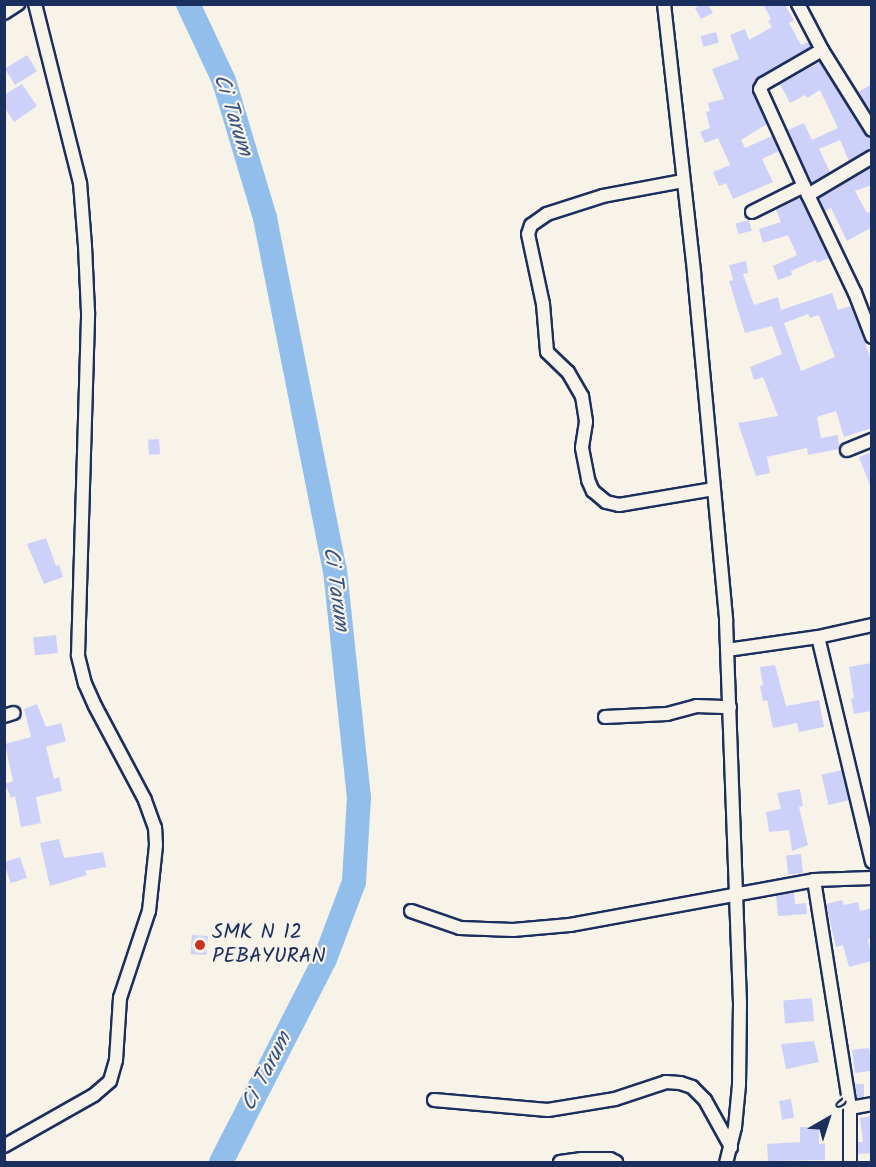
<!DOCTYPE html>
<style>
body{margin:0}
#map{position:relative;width:876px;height:1167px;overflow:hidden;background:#f7f3e8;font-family:Kalam,sans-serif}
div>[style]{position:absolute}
.river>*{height:24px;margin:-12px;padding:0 12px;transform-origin:12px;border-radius:12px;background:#91beeb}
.building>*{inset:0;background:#cdd1f9;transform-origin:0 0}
.roads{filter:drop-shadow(2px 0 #1b2f5e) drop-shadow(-2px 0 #1b2f5e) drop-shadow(0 2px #1b2f5e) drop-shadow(0 -2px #1b2f5e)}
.street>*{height:12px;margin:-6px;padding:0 6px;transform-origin:6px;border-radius:6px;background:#f7f3e8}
.dots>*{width:16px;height:16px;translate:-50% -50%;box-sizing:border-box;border:3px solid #f7f3e8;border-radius:50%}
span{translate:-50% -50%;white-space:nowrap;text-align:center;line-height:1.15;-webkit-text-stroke:4.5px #f7f3e8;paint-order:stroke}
.poi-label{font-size:21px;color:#1b2f5e}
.left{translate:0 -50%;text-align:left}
.water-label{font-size:22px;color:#385381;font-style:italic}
.frame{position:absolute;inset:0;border:6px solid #1b2f5e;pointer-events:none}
.north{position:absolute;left:798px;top:1089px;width:60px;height:60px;-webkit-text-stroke:4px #f7f3e8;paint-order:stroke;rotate:39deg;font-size:16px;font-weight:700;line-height:24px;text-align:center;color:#1b2f5e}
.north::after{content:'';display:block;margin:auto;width:21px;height:27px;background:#1b2f5e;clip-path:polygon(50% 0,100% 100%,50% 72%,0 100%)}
</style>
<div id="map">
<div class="river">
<i style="left:188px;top:4px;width:85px;rotate:64.9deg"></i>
<i style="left:224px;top:81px;width:143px;rotate:73.3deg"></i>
<i style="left:265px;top:218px;width:359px;rotate:78.8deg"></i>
<i style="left:335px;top:570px;width:228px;rotate:84deg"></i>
<i style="left:359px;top:797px;width:85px;rotate:93.4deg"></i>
<i style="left:354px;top:882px;width:82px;rotate:110.6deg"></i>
<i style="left:325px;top:959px;width:228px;rotate:117.1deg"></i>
</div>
<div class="building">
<i style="clip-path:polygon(702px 4px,708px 4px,713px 13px,701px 19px,695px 8px)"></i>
<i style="clip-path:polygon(763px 4px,784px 4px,794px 20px,789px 23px,801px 45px,809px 42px,811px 47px,759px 77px,753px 85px,752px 92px,767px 124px,741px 140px,745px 148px,772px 136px,779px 151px,762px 159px,773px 182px,733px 199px,726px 183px,719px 186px,713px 172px,730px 165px,718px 138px,705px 143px,700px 132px,710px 128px,706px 112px,710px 111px,708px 103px,724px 99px,712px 69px,739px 59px,730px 35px,745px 29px,749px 40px,772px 27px,768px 21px,771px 19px)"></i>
<i style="left:716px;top:32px;width:11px;height:16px;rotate:75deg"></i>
<i style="left:27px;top:55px;width:19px;height:26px;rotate:58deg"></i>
<i style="clip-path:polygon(820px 62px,865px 134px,872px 138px,872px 149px,849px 161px,840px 140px,819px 149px,830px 172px,812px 183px,788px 130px,804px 123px,812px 140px,838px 128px,820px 90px,807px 98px,805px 95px,790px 103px,780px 84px)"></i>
<i style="clip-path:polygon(22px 84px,37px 106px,14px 122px,4px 107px,4px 95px)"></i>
<i style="clip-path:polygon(872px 84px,872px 114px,858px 92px)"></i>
<i style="clip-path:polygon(872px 167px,872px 185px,855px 191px,867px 213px,872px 211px,872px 227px,847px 241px,831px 208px,825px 211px,819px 198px)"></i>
<i style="clip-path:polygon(800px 198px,829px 258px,817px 263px,816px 260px,791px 271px,792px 275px,778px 280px,773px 266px,797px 255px,788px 235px,763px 243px,759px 229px,781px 222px,776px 210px)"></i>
<i style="left:749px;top:220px;width:11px;height:14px;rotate:75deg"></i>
<i style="clip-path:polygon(evenodd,746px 261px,748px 273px,743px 274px,754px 305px,778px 297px,781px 310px,832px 293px,838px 310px,851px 306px,872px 362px,872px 428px,844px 437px,836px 411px,817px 417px,821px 438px,838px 435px,839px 449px,808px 455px,807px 448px,767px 457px,770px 473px,756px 476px,738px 423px,778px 416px,763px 377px,754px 380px,750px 367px,782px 354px,772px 326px,745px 333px,729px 281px,733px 280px,729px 265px,746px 261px,808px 314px,810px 318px,819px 315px,835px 357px,801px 371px,784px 323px,808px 314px)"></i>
<i style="left:159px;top:439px;width:15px;height:11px;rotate:86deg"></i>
<i style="clip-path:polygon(872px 452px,872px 487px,871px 488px,859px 457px)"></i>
<i style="clip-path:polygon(46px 538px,56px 566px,59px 565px,63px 577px,44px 584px,27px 544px)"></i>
<i style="left:56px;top:635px;width:18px;height:23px;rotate:84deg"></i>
<i style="clip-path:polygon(872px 663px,872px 711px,854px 714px,851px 699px,854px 698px,849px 667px)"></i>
<i style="clip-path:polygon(775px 665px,786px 706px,819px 700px,824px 727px,799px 732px,797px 723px,773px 728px,767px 700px,763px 701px,760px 686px,763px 685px,760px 667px)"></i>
<i style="clip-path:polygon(37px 704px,46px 727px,61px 723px,66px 741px,46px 747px,54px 779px,59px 777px,62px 791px,36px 797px,41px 823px,21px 827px,15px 796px,11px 798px,5px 784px,13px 781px,5px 744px,31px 737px,24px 709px)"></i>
<i style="left:842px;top:770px;width:31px;height:21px;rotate:77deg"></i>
<i style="clip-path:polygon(800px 789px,803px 806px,799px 807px,808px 845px,792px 851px,789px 830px,769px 832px,766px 812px,781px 809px,777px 793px)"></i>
<i style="clip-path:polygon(59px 839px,64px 858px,103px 852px,106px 867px,85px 871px,87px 875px,50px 886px,40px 843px)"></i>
<i style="left:801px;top:854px;width:19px;height:15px;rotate:84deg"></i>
<i style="left:20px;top:857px;width:22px;height:17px;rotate:72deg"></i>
<i style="clip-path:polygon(794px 893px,795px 904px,806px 903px,807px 914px,778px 916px,776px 895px)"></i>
<i style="clip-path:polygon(842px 900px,844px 905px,858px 902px,860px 911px,872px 908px,872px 939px,868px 939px,872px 961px,849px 967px,843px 945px,836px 947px,826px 904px)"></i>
<i style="left:192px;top:935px;width:16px;height:19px;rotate:4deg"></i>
<i style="left:812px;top:998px;width:23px;height:29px;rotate:85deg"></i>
<i style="clip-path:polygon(814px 1041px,819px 1062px,786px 1069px,781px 1044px)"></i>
<i style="left:869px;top:1048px;width:23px;height:17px;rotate:83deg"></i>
<i style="clip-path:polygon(855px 1084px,864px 1084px,864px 1097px,857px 1098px)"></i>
<i style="left:791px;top:1099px;width:19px;height:12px;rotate:81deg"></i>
<i style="clip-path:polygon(872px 1116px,872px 1153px,858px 1154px,858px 1142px,863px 1142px,860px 1118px)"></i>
<i style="clip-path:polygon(800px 1127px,819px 1127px,819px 1144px,825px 1143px,825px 1160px,768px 1161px,767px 1144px,800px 1142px)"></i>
</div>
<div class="roads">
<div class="street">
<i style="left:664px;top:4px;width:271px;rotate:83.6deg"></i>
<i style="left:694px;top:273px;width:349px;rotate:84.7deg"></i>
<i style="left:726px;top:621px;width:382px;rotate:87.9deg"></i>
<i style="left:740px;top:1003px;width:82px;rotate:90.7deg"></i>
<i style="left:739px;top:1085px;width:42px;rotate:95.4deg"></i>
<i style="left:735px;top:1127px;width:36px;rotate:104deg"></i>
<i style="left:798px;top:4px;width:52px;rotate:62.4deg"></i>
<i style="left:822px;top:50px;width:94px;rotate:58deg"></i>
<i style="left:4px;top:13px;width:17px;rotate:-33deg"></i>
<i style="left:872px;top:157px;width:74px;rotate:149.3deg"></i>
<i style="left:808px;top:195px;width:109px;rotate:64.4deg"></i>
<i style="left:855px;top:293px;width:47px;rotate:68.9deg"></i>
<i style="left:683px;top:181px;width:81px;rotate:169.4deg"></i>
<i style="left:603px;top:196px;width:59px;rotate:162.2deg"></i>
<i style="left:547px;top:214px;width:19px;rotate:145deg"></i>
<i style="left:531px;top:225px;width:9px;rotate:108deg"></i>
<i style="left:528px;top:234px;width:72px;rotate:77.9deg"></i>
<i style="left:543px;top:304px;width:48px;rotate:85.2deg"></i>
<i style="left:547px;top:352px;width:29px;rotate:44deg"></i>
<i style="left:568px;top:372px;width:28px;rotate:60deg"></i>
<i style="left:582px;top:396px;width:26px;rotate:81deg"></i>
<i style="left:586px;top:422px;width:26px;rotate:99deg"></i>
<i style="left:582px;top:448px;width:33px;rotate:79deg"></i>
<i style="left:588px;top:480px;width:12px;rotate:66deg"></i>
<i style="left:593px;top:491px;width:17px;rotate:40deg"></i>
<i style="left:606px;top:502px;width:13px;rotate:13deg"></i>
<i style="left:619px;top:505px;width:96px;rotate:-9.6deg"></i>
<i style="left:808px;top:195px;width:116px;rotate:-114.4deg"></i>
<i style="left:760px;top:89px;width:6px;rotate:-59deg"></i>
<i style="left:763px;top:84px;width:68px;rotate:-30deg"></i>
<i style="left:752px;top:212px;width:58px;rotate:-26.6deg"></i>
<i style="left:847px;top:450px;width:27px;rotate:-22deg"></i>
<i style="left:818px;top:637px;width:231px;rotate:76.5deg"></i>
<i style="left:727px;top:650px;width:92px;rotate:-8.1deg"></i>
<i style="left:818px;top:637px;width:55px;rotate:-12.5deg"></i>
<i style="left:4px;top:716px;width:10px;rotate:-17deg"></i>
<i style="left:605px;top:717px;width:62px;rotate:-2.8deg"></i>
<i style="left:667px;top:714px;width:30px;rotate:-15deg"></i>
<i style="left:696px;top:706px;width:34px;rotate:2deg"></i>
<i style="left:814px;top:880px;width:231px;rotate:81deg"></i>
<i style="left:850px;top:1108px;width:54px;rotate:90deg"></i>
<i style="left:411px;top:911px;width:52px;rotate:19.1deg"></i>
<i style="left:460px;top:928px;width:53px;rotate:2.2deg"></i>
<i style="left:513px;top:930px;width:57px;rotate:-5deg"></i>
<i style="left:570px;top:925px;width:248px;rotate:-10.4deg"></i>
<i style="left:814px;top:880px;width:58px;rotate:-2deg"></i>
<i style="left:434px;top:1100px;width:114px;rotate:5deg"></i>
<i style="left:548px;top:1110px;width:68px;rotate:-9.3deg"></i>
<i style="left:615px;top:1099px;width:54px;rotate:-18.4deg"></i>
<i style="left:666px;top:1082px;width:14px;rotate:4deg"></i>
<i style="left:680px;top:1083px;width:13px;rotate:18deg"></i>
<i style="left:692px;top:1087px;width:18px;rotate:45deg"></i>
<i style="left:705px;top:1100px;width:54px;rotate:61deg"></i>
<i style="left:850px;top:1108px;width:22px;rotate:-10deg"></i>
<i style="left:4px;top:1146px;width:103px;rotate:-29.5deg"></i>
<i style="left:94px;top:1095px;width:21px;rotate:-41deg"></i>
<i style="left:110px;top:1081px;width:22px;rotate:-74deg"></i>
<i style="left:116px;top:1060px;width:62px;rotate:-86.3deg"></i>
<i style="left:120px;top:998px;width:92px;rotate:-71.6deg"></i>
<i style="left:149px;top:911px;width:66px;rotate:-83.9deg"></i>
<i style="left:156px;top:845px;width:17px;rotate:-93deg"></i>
<i style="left:155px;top:828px;width:30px;rotate:-110deg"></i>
<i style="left:145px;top:800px;width:106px;rotate:-118deg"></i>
<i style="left:95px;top:706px;width:24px;rotate:-114deg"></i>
<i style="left:85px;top:684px;width:30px;rotate:-104deg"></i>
<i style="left:78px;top:655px;width:343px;rotate:-88.3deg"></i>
<i style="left:88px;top:312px;width:66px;rotate:-92.6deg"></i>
<i style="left:85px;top:246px;width:63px;rotate:-94.5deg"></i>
<i style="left:80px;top:183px;width:185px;rotate:-104.1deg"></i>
<i style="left:560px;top:1162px;width:22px;rotate:-8deg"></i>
<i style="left:582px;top:1159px;width:28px"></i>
<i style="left:610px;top:1159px;width:7px;rotate:27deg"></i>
</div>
</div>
<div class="dots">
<i style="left:200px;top:945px;background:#c8321e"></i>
</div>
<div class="poi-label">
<span class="left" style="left:212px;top:945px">SMK N 12<br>PEBAYURAN</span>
</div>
<div class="water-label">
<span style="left:232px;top:115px;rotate:72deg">Ci Tarum</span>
<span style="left:335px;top:589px;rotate:82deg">Ci Tarum</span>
<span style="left:267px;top:1072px;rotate:-63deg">Ci Tarum</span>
</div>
<div class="frame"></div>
<div class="north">U</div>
</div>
